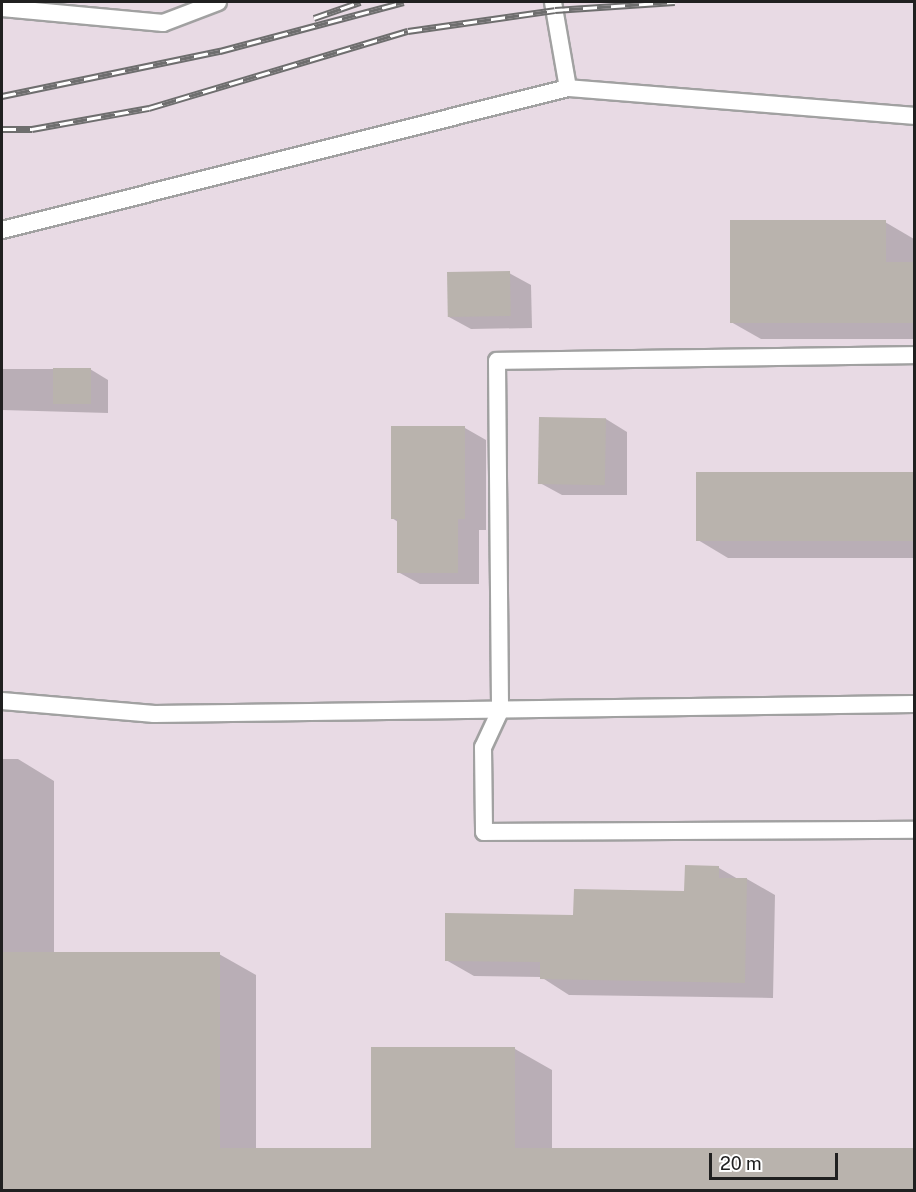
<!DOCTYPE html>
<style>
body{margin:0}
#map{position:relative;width:916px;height:1192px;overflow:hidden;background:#efede7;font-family:"Public Sans",sans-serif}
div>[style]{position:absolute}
.industrial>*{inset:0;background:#e8dae4;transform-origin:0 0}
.shadow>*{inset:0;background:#0003}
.building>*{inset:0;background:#b9b3ad;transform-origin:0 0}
.roads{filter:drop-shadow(2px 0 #a1a1a1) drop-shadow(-2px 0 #a1a1a1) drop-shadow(0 2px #a1a1a1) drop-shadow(0 -2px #a1a1a1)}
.lane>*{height:16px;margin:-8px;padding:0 8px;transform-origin:8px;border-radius:8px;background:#fff}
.rail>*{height:7px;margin-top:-3.5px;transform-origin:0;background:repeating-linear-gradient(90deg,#fff 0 14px,#6e6e6e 0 28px);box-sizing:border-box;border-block:2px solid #6e6e6e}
span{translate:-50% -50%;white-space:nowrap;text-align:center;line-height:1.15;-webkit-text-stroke:6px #fff;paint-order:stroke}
.frame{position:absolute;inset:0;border:3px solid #202020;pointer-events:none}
.scale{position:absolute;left:709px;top:1153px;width:129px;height:27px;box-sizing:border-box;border:3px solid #202020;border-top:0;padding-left:8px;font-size:18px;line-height:21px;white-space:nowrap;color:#202020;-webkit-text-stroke:4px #fff;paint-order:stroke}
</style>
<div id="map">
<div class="industrial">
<i style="left:2px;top:2px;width:912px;height:1188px"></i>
</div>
<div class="shadow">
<i style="clip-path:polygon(885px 222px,914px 239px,914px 339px,761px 339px,731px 322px)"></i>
<i style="clip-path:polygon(509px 273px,531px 285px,532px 328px,471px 329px,449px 317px)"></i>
<i style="clip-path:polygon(2px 369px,90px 369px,108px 380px,108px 413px,2px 410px)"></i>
<i style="clip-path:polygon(540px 419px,606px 419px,627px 432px,627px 495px,562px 495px,540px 483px)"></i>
<i style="clip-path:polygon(465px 428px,486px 440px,486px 530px,479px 530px,479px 584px,420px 584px,398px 572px,398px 522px,392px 518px)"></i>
<i style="clip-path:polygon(914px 474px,914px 558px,728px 558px,698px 540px)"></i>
<i style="clip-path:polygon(2px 759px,18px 759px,54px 781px,54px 953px,219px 954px,256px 975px,256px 1149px,372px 1149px,372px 1049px,515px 1049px,552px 1070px,552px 1149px,914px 1190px,2px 1190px)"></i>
<i style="clip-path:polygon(719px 868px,738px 879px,747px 879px,775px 895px,773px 998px,569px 995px,541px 977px,474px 976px,446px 960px,575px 916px,686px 893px)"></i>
</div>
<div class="building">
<i style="clip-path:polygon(730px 220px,886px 220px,886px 262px,915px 262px,915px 323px,730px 323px)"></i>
<i style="left:510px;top:271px;width:45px;height:63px;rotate:89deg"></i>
<i style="left:53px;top:368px;width:38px;height:36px"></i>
<i style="left:539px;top:417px;width:67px;height:67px;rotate:1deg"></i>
<i style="clip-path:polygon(391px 426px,465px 426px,465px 519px,458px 519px,458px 573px,397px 573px,397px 519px,391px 519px)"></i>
<i style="left:696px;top:472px;width:219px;height:69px"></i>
<i style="clip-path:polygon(685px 865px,719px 866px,719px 878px,747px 878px,745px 983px,540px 979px,540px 962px,445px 961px,445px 913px,573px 915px,574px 889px,684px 891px)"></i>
<i style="clip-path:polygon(2px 952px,220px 952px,220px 1148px,371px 1148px,371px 1047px,515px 1047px,515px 1148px,915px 1148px,915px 1191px,2px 1191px)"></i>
</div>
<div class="roads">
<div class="lane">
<i style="left:553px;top:2px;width:87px;rotate:80.1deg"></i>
<i style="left:2px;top:8px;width:162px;rotate:5.3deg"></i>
<i style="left:163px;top:23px;width:59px;rotate:-20.9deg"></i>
<i style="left:2px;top:230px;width:584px;rotate:-14.08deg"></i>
<i style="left:568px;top:88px;width:347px;rotate:4.6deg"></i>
<i style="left:914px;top:355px;width:417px;rotate:179.2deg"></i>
<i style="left:497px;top:361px;width:350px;rotate:89.5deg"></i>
<i style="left:500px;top:711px;width:40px;rotate:115deg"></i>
<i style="left:483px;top:747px;width:85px;rotate:89.3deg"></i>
<i style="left:484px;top:832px;width:430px;rotate:-0.3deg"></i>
<i style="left:2px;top:701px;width:153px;rotate:4.9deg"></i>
<i style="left:154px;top:714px;width:760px;rotate:-0.75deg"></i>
</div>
</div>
<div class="rail">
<i style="left:314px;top:18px;width:49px;rotate:-19.2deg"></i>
<i style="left:2px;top:96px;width:223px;rotate:-11.7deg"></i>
<i style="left:220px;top:51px;width:190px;rotate:-14.9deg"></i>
<i style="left:2px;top:129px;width:30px"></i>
<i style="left:32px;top:129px;width:119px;rotate:-10.2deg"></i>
<i style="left:149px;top:108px;width:270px;rotate:-16.6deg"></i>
<i style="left:408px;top:31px;width:148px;rotate:-8.1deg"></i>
<i style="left:555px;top:10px;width:120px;rotate:-3.8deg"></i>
</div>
<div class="frame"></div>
<div class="scale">20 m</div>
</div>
